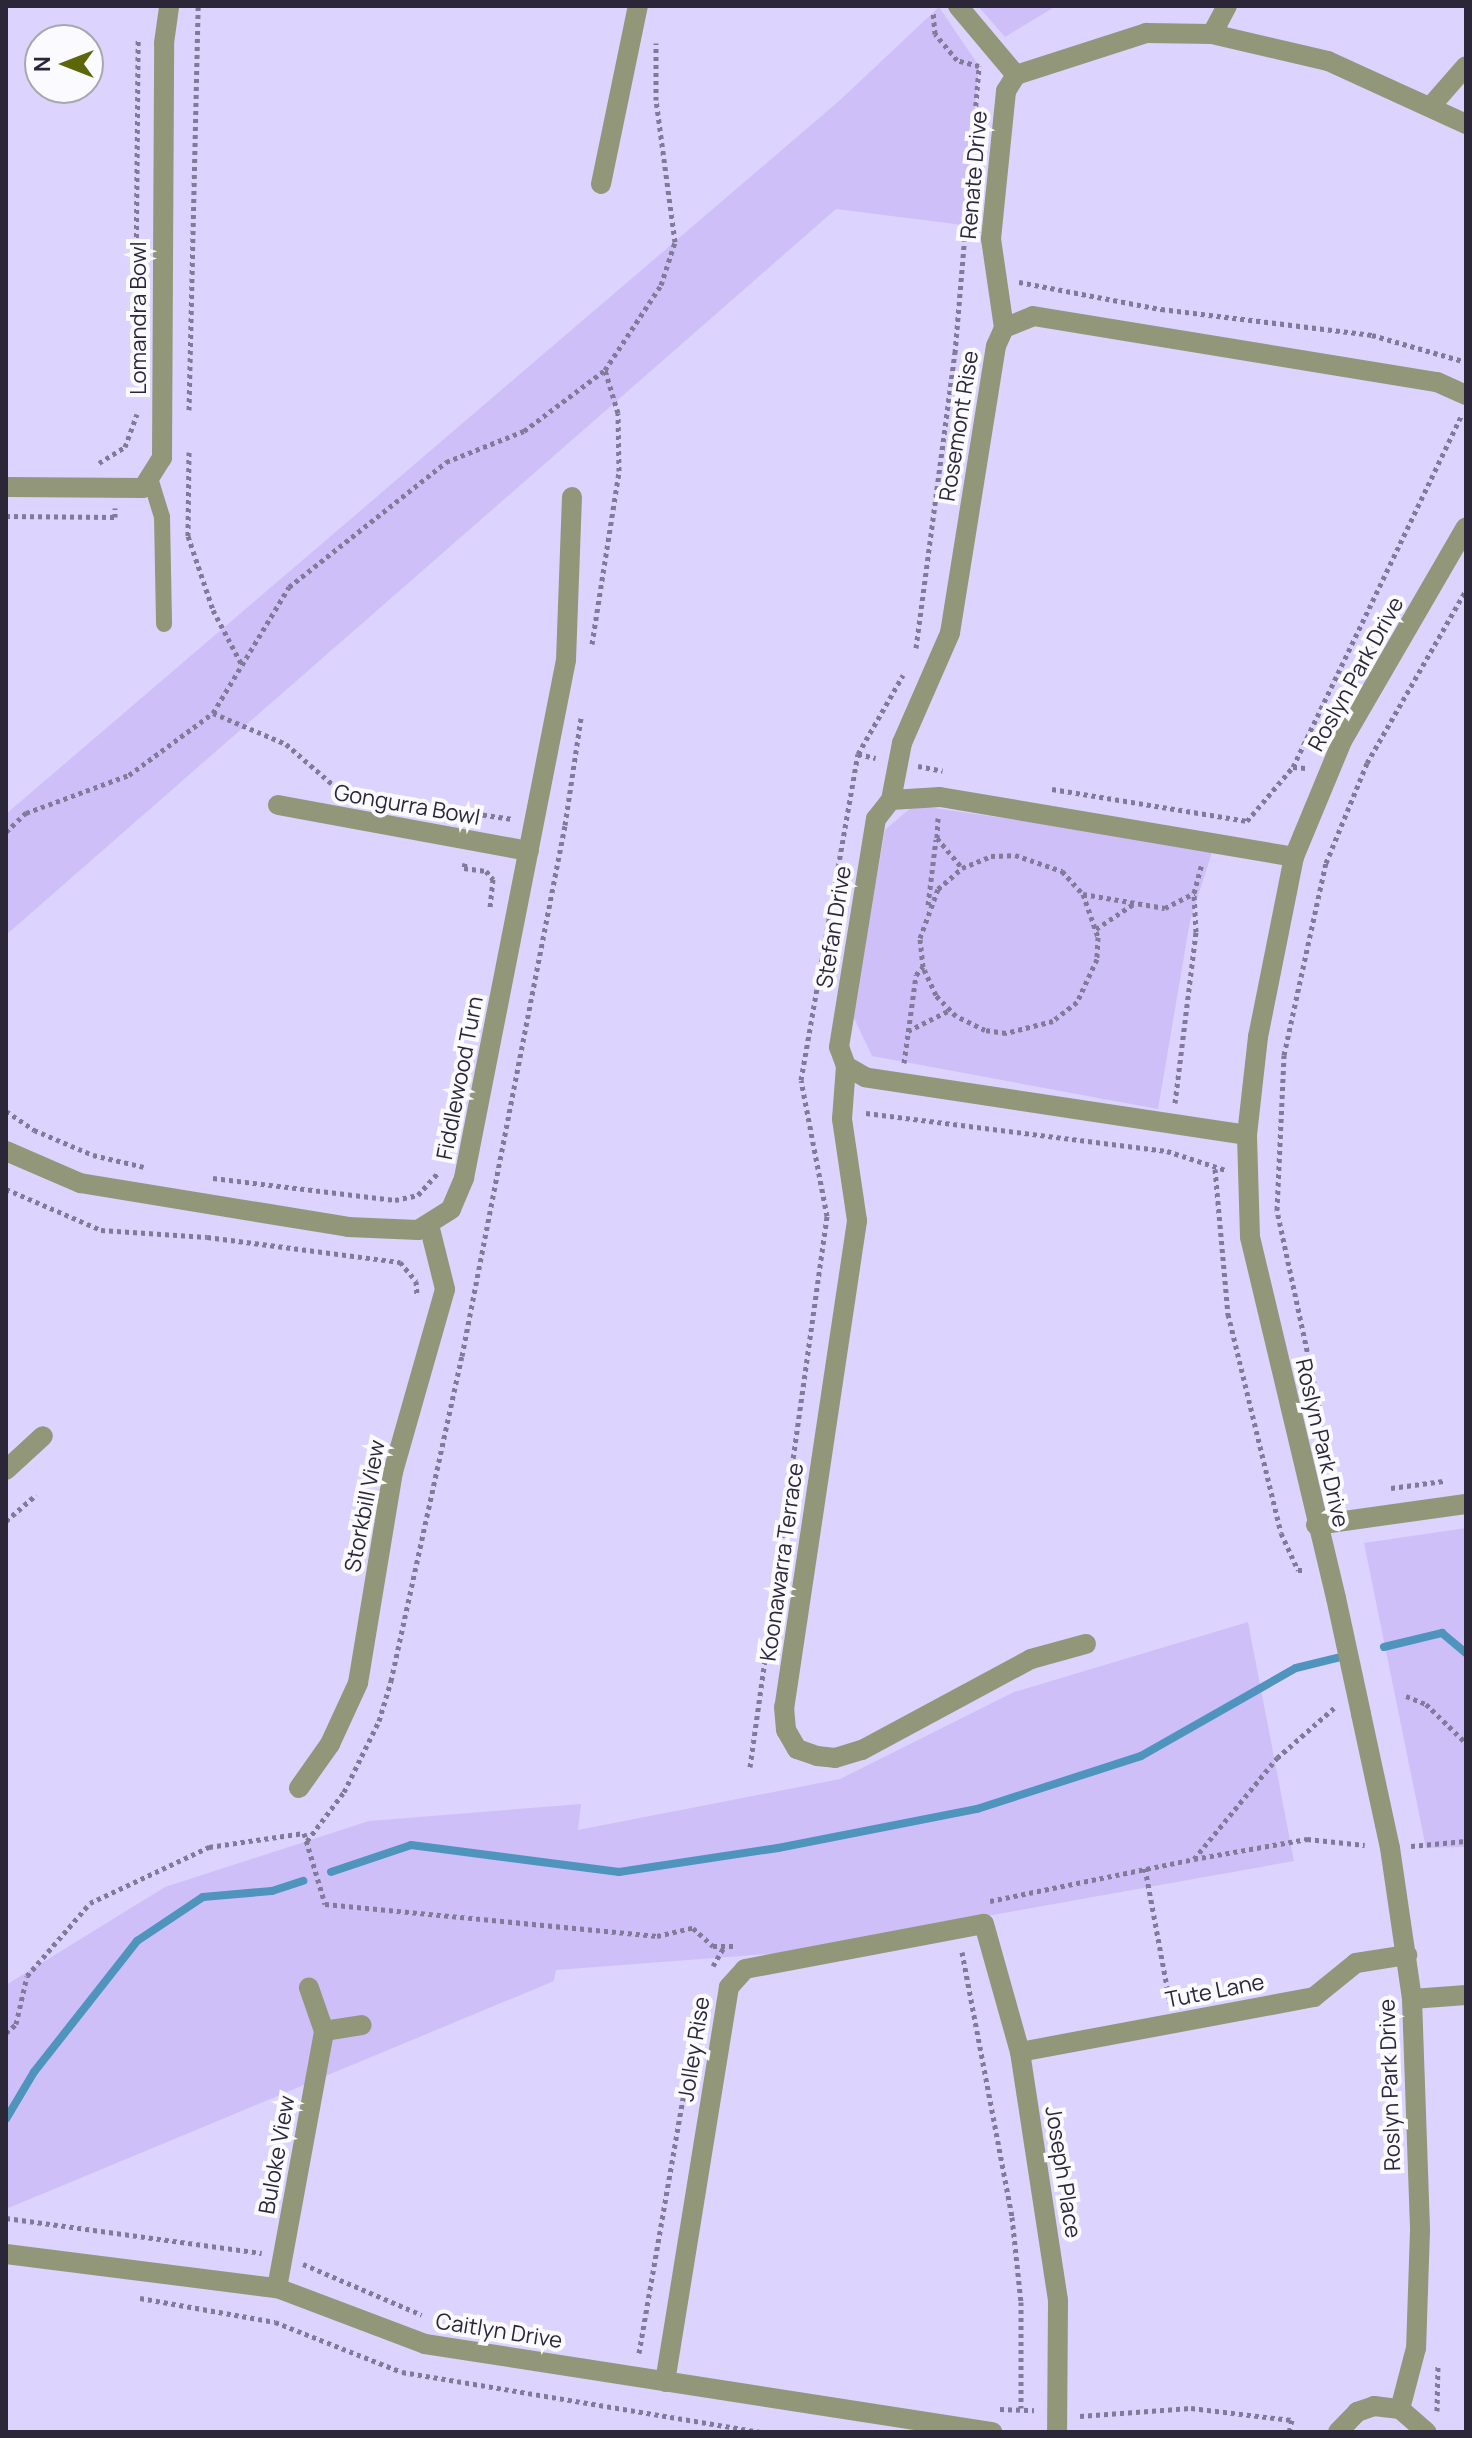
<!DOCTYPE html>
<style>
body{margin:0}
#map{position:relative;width:1472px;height:2438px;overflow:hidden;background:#ddd3ff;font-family:Manrope,sans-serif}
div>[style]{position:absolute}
.green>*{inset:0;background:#cebff9}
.stream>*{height:8px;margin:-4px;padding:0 4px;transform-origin:4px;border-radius:4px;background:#4e94bc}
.path>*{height:5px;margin-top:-2.5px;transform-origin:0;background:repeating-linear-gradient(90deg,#817a98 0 4px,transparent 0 8px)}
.service>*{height:16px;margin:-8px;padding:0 8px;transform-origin:8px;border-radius:8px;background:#92977a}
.minor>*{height:20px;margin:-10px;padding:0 10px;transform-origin:10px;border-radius:10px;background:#92977a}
.minor-bridge>*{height:20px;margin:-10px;padding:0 10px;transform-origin:10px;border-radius:10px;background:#92977a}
span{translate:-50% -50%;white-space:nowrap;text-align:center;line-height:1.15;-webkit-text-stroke:8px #fbfaff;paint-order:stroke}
.street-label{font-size:22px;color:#2c2738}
.frame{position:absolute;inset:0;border:8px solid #2c2738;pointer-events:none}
.north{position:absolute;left:24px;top:24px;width:80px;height:80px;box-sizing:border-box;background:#fbfaff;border:2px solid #a8a6af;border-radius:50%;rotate:270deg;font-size:22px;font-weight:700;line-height:32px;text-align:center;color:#2c2738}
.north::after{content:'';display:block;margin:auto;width:28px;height:36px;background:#5d670a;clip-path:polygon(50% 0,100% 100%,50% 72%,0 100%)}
</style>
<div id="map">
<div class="green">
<i style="clip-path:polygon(978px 6px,1056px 6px,1005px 37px)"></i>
<i style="clip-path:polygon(939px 7px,979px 66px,963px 225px,836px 209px,6px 935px,6px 814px,839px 101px)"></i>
<i style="clip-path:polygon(914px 805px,1213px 849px,1190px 921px,1158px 1109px,872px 1056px,853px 1016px,885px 830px)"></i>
<i style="clip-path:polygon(1466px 1528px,1466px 1847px,1426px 1848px,1364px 1543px)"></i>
<i style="clip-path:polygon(1248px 1622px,1294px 1861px,780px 1953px,556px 1970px,554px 1981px,6px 2209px,6px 1985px,165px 1887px,369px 1821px,581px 1804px,578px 1830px,840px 1779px,1014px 1692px)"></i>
</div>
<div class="stream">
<i style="left:1384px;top:1647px;width:60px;rotate:-13.6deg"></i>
<i style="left:1442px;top:1633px;width:31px;rotate:40deg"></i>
<i style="left:331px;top:1872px;width:84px;rotate:-18.6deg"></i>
<i style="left:411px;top:1845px;width:210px;rotate:7.4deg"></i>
<i style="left:619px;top:1872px;width:161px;rotate:-8.6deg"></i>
<i style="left:778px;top:1848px;width:203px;rotate:-11.1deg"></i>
<i style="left:977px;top:1809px;width:172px;rotate:-17.9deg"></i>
<i style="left:1141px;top:1756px;width:178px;rotate:-29.6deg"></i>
<i style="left:1296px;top:1668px;width:55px;rotate:-13.8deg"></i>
<i style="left:6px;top:2119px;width:55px;rotate:-59.2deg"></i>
<i style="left:34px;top:2072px;width:167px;rotate:-51.8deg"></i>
<i style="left:137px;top:1941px;width:79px;rotate:-33.7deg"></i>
<i style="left:203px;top:1897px;width:69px;rotate:-5deg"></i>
<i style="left:272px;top:1891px;width:33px;rotate:-18deg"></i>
</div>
<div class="path">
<i style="left:1019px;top:282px;width:145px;rotate:10.8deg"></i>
<i style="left:1161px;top:309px;width:213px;rotate:7deg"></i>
<i style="left:1372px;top:335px;width:98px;rotate:16deg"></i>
<i style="left:136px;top:285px;width:246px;rotate:-89.5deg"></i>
<i style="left:189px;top:410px;width:404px;rotate:-88.7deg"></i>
<i style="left:189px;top:452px;width:84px;rotate:90.7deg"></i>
<i style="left:188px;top:536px;width:78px;rotate:71.3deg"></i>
<i style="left:213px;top:610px;width:64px;rotate:62.2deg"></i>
<i style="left:99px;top:463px;width:31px;rotate:-32deg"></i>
<i style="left:125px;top:447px;width:35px;rotate:-70deg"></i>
<i style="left:6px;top:516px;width:109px;rotate:0.5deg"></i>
<i style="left:115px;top:517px;width:9px;rotate:-90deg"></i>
<i style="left:592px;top:644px;width:175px;rotate:-81.1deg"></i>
<i style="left:619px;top:471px;width:58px;rotate:-91deg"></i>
<i style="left:618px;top:413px;width:45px;rotate:-106.8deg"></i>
<i style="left:916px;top:648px;width:298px;rotate:-82.5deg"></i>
<i style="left:955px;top:353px;width:288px;rotate:-85.2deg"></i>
<i style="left:979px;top:66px;width:23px;rotate:-165deg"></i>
<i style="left:957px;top:60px;width:34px;rotate:-130deg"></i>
<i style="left:935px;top:34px;width:23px;rotate:-95deg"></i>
<i style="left:213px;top:713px;width:79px;rotate:23deg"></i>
<i style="left:286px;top:744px;width:72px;rotate:41deg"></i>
<i style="left:858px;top:754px;width:18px;rotate:13deg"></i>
<i style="left:918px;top:766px;width:25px;rotate:11deg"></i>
<i style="left:1293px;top:767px;width:390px;rotate:-64.4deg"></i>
<i style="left:1052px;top:789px;width:198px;rotate:9.3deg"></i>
<i style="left:1247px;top:821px;width:71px;rotate:-49.6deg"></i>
<i style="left:1293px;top:767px;width:13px;rotate:4deg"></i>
<i style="left:451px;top:810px;width:63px;rotate:8.3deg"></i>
<i style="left:938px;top:818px;width:20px;rotate:93deg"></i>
<i style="left:937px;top:838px;width:39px;rotate:50deg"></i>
<i style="left:6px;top:832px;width:28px;rotate:-44deg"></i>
<i style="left:26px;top:813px;width:110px;rotate:-20.3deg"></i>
<i style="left:129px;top:775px;width:104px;rotate:-36.4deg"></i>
<i style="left:213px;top:713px;width:147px;rotate:-58.9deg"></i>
<i style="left:289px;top:587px;width:201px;rotate:-38.5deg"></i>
<i style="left:446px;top:462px;width:84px;rotate:-21.7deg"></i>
<i style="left:524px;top:431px;width:101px;rotate:-37deg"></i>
<i style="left:605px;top:370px;width:102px;rotate:-56.6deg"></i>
<i style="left:661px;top:285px;width:45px;rotate:-72deg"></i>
<i style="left:675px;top:242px;width:143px;rotate:-97.6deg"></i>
<i style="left:656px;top:100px;width:57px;rotate:-90deg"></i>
<i style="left:465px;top:863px;width:5px;rotate:101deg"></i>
<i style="left:464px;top:868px;width:22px;rotate:8deg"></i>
<i style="left:486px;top:871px;width:11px;rotate:49deg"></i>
<i style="left:493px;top:879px;width:28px;rotate:96deg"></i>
<i style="left:1083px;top:894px;width:46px;rotate:70.8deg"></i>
<i style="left:1098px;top:937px;width:22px;rotate:93deg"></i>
<i style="left:1097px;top:959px;width:47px;rotate:114.9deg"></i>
<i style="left:1077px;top:1002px;width:31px;rotate:142deg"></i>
<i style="left:1053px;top:1021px;width:49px;rotate:165.7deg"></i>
<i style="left:1006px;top:1033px;width:21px;rotate:-172deg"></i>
<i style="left:985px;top:1030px;width:32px;rotate:-154deg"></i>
<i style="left:956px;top:1016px;width:29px;rotate:-134deg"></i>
<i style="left:936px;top:995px;width:31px;rotate:-115deg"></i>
<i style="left:923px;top:967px;width:29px;rotate:-96deg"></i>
<i style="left:920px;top:938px;width:52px;rotate:-69.8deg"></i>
<i style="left:938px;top:889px;width:32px;rotate:-41deg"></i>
<i style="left:962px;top:868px;width:31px;rotate:-22deg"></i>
<i style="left:991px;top:856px;width:24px;rotate:-2deg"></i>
<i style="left:1015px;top:855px;width:50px;rotate:18.8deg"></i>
<i style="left:1062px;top:871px;width:31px;rotate:48deg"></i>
<i style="left:1083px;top:894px;width:83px;rotate:9.7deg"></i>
<i style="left:1165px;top:908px;width:33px;rotate:-27deg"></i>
<i style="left:1194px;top:893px;width:31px;rotate:-75deg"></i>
<i style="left:928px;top:905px;width:66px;rotate:-83.1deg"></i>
<i style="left:1096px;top:929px;width:47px;rotate:-33.7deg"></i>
<i style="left:908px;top:1031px;width:47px;rotate:-26.6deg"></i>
<i style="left:904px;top:1063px;width:89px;rotate:-82.2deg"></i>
<i style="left:916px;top:975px;width:11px;rotate:-49deg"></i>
<i style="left:1175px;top:1103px;width:172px;rotate:-83deg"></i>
<i style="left:1196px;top:932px;width:38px;rotate:-93deg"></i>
<i style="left:6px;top:1111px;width:34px;rotate:34deg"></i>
<i style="left:34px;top:1130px;width:64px;rotate:23deg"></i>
<i style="left:93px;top:1155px;width:52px;rotate:13.2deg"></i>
<i style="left:866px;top:1113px;width:303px;rotate:7.2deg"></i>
<i style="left:1167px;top:1151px;width:62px;rotate:17.9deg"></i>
<i style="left:1215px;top:1169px;width:146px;rotate:84.9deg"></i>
<i style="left:1228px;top:1314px;width:225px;rotate:76.4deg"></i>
<i style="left:1281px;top:1533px;width:41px;rotate:65.3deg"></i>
<i style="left:1298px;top:1570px;width:8px"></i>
<i style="left:213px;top:1178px;width:183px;rotate:6.9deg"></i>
<i style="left:395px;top:1200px;width:24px;rotate:-12deg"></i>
<i style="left:418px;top:1195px;width:31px;rotate:-48deg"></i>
<i style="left:6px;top:1189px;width:103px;rotate:23.3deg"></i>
<i style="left:101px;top:1230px;width:106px;rotate:3.8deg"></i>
<i style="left:207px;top:1237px;width:195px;rotate:7.4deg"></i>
<i style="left:400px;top:1262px;width:25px;rotate:50deg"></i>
<i style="left:416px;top:1281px;width:14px;rotate:86deg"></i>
<i style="left:1329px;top:1453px;width:249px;rotate:-102.1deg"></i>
<i style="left:1277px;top:1210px;width:155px;rotate:-87.4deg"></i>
<i style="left:1284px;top:1055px;width:197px;rotate:-77.7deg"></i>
<i style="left:1326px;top:863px;width:108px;rotate:-67.7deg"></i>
<i style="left:1367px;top:763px;width:199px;rotate:-60.2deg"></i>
<i style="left:1391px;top:1488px;width:53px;rotate:-7.5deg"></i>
<i style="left:6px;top:1521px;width:40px;rotate:-41deg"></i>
<i style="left:1406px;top:1696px;width:22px;rotate:22deg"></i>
<i style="left:1426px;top:1704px;width:56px;rotate:44.3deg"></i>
<i style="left:750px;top:1767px;width:556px;rotate:-82.04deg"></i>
<i style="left:827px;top:1216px;width:138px;rotate:-100.8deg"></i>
<i style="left:801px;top:1080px;width:331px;rotate:-80.1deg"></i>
<i style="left:858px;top:754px;width:91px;rotate:-60.3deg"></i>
<i style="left:307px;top:1841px;width:61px;rotate:-52.9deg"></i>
<i style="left:344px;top:1792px;width:79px;rotate:-63.8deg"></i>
<i style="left:379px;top:1721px;width:42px;rotate:-73.3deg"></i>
<i style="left:391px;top:1681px;width:333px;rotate:-77.7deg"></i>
<i style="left:462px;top:1356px;width:541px;rotate:-79.02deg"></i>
<i style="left:565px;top:825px;width:108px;rotate:-81.5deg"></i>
<i style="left:1411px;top:1846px;width:55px;rotate:-5.2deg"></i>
<i style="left:1194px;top:1859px;width:115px;rotate:-10deg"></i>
<i style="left:1307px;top:1839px;width:58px;rotate:5.9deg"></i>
<i style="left:1145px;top:1868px;width:137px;rotate:79.5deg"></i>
<i style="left:990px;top:1901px;width:208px;rotate:-11.6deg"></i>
<i style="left:1194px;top:1859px;width:131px;rotate:-50.6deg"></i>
<i style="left:1277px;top:1758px;width:76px;rotate:-41.3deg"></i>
<i style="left:962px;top:1952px;width:270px;rotate:79.3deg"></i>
<i style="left:1012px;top:2217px;width:85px;rotate:84deg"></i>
<i style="left:1021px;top:2302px;width:106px;rotate:90deg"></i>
<i style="left:713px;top:1966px;width:22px;rotate:-60deg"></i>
<i style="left:6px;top:2033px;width:13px;rotate:-42deg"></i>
<i style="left:16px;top:2024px;width:49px;rotate:-77.1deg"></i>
<i style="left:27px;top:1976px;width:96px;rotate:-49.2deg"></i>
<i style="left:90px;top:1903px;width:132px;rotate:-25.2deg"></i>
<i style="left:209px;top:1847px;width:96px;rotate:-8.4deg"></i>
<i style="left:304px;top:1833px;width:74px;rotate:73.5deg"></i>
<i style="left:325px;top:1904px;width:334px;rotate:5.5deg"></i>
<i style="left:657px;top:1936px;width:37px;rotate:-13deg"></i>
<i style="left:693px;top:1928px;width:27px;rotate:42deg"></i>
<i style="left:713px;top:1946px;width:24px"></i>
<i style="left:6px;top:2218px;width:258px;rotate:7.8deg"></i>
<i style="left:303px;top:2264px;width:129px;rotate:23.2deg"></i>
<i style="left:140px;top:2298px;width:137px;rotate:10.1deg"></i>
<i style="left:275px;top:2322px;width:136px;rotate:21.5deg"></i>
<i style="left:402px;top:2372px;width:365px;rotate:9.5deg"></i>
<i style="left:639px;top:2353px;width:345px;rotate:-80.2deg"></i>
<i style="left:1000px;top:2409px;width:34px;rotate:2deg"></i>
<i style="left:1437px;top:2411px;width:46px;rotate:-88.8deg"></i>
<i style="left:1080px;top:2416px;width:111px;rotate:-4.1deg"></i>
<i style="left:1191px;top:2408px;width:102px;rotate:6.8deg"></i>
<i style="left:1292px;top:2420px;width:12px;rotate:104deg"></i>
</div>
<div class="service">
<i style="left:150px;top:478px;width:41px;rotate:72.9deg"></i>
<i style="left:162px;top:517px;width:107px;rotate:88.9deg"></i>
</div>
<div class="minor">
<i style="left:958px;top:6px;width:90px;rotate:50deg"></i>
<i style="left:1016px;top:75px;width:137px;rotate:-17.9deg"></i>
<i style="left:1146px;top:33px;width:66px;rotate:0.9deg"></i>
<i style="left:1212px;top:34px;width:119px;rotate:13.1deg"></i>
<i style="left:1328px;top:61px;width:152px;rotate:24.5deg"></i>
<i style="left:1212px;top:34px;width:32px;rotate:-62deg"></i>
<i style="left:1431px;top:106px;width:53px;rotate:-48.8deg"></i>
<i style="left:601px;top:184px;width:182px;rotate:-78.3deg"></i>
<i style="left:1004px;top:328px;width:90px;rotate:-98.3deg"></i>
<i style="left:991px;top:239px;width:149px;rotate:-84.2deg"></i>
<i style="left:1006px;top:91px;width:19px;rotate:-58deg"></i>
<i style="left:6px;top:487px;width:137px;rotate:0.4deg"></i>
<i style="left:143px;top:488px;width:36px;rotate:-58deg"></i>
<i style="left:162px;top:458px;width:415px;rotate:-89.7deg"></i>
<i style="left:164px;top:43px;width:37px;rotate:-82deg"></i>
<i style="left:891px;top:800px;width:58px;rotate:-79.1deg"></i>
<i style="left:902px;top:743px;width:120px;rotate:-66.4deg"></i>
<i style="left:950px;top:633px;width:291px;rotate:-80.9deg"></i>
<i style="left:996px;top:346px;width:20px;rotate:-66deg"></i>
<i style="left:1004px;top:328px;width:31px;rotate:-22deg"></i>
<i style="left:1033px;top:316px;width:409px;rotate:9.3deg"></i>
<i style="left:1437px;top:382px;width:32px;rotate:24deg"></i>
<i style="left:278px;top:805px;width:255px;rotate:10.4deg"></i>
<i style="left:846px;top:1066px;width:53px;rotate:94.3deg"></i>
<i style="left:842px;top:1119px;width:103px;rotate:81.6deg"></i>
<i style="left:857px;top:1221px;width:491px;rotate:98.5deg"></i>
<i style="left:784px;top:1707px;width:23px;rotate:85deg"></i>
<i style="left:786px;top:1730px;width:22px;rotate:60deg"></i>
<i style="left:797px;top:1749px;width:21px;rotate:19deg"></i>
<i style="left:817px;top:1756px;width:18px;rotate:6deg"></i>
<i style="left:835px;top:1758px;width:28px;rotate:-17deg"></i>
<i style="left:862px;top:1750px;width:192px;rotate:-28.3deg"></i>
<i style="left:1031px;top:1659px;width:57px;rotate:-15.3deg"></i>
<i style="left:1247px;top:1135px;width:386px;rotate:-171.4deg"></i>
<i style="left:865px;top:1077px;width:22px;rotate:-150deg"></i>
<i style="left:846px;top:1066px;width:20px;rotate:-110deg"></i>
<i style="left:839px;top:1047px;width:231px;rotate:-80.8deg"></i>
<i style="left:876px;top:819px;width:24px;rotate:-52deg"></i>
<i style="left:891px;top:800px;width:49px;rotate:-3.5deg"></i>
<i style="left:940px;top:797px;width:359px;rotate:9.6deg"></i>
<i style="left:6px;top:1151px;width:81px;rotate:23.4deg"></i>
<i style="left:80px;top:1183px;width:272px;rotate:9.3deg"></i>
<i style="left:348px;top:1227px;width:70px;rotate:2.5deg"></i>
<i style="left:418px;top:1230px;width:39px;rotate:-32deg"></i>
<i style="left:451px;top:1209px;width:34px;rotate:-67deg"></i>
<i style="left:464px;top:1178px;width:528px;rotate:-78.86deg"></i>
<i style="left:566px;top:660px;width:163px;rotate:-87.9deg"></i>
<i style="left:6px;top:1470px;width:50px;rotate:-42.6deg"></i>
<i style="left:1316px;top:1525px;width:151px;rotate:-8deg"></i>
<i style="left:1336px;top:1598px;width:371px;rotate:-103.4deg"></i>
<i style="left:1250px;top:1237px;width:102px;rotate:-91.7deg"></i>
<i style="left:1247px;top:1135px;width:99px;rotate:-83.6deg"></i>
<i style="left:1258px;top:1037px;width:184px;rotate:-78.7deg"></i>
<i style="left:1294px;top:857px;width:126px;rotate:-67.5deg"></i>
<i style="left:1342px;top:741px;width:247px;rotate:-59.9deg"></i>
<i style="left:1361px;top:1714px;width:137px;rotate:77.8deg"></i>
<i style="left:1390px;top:1848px;width:153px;rotate:81.7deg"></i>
<i style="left:1412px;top:1999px;width:231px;rotate:88deg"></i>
<i style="left:1420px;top:2230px;width:118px;rotate:91.9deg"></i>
<i style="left:1416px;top:2348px;width:63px;rotate:104.7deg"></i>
<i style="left:299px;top:1788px;width:54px;rotate:-54.8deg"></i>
<i style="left:330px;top:1744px;width:67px;rotate:-65.3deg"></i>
<i style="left:358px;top:1683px;width:214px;rotate:-80.6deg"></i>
<i style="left:393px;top:1472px;width:190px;rotate:-74.1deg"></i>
<i style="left:445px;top:1289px;width:66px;rotate:-104deg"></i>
<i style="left:1412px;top:1999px;width:54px;rotate:-4.2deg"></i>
<i style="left:324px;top:2031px;width:38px;rotate:-9deg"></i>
<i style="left:1020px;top:2052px;width:299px;rotate:-10.6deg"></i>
<i style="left:1314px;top:1997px;width:54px;rotate:-39deg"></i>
<i style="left:1356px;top:1963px;width:52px;rotate:-8.9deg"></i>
<i style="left:6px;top:2254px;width:273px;rotate:7.2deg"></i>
<i style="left:277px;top:2288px;width:158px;rotate:20.7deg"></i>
<i style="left:425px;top:2344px;width:574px;rotate:8.82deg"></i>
<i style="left:277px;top:2288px;width:261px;rotate:-79.6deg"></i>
<i style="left:324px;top:2031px;width:46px;rotate:-109.2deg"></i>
<i style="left:665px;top:2382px;width:400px;rotate:-80.8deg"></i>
<i style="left:729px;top:1987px;width:24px;rotate:-48deg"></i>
<i style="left:745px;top:1969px;width:243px;rotate:-10.7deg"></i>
<i style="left:984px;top:1924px;width:133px;rotate:74.3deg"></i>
<i style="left:1020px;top:2052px;width:251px;rotate:81.3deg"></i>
<i style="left:1058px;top:2300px;width:132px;rotate:90.4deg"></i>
<i style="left:1338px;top:2432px;width:28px;rotate:-46deg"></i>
<i style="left:1357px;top:2412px;width:18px;rotate:-19deg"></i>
<i style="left:1374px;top:2406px;width:26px;rotate:7deg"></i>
<i style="left:1400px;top:2409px;width:35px;rotate:41deg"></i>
</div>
<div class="minor-bridge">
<i style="left:1336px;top:1598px;width:119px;rotate:77.8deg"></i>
</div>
<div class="street-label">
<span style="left:974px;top:175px;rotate:-85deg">Renate Drive</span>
<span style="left:139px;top:318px;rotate:-90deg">Lomandra Bowl</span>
<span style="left:959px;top:426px;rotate:-81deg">Rosemont Rise</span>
<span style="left:1356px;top:674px;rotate:-61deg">Roslyn Park Drive</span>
<span style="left:407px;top:805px;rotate:10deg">Gongurra Bowl</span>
<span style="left:834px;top:927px;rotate:-81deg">Stefan Drive</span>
<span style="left:460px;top:1078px;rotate:-79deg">Fiddlewood Turn</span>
<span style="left:1322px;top:1443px;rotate:77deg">Roslyn Park Drive</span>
<span style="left:365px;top:1506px;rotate:-79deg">Storkbill View</span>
<span style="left:782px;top:1562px;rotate:-82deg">Koonawarra Terrace</span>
<span style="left:1215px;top:1991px;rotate:-11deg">Tute Lane</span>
<span style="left:694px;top:2049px;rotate:-81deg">Jolley Rise</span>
<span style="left:1390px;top:2085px;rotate:-92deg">Roslyn Park Drive</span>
<span style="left:277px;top:2155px;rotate:-80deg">Buloke View</span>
<span style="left:1063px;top:2172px;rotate:81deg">Joseph Place</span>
<span style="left:499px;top:2331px;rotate:9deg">Caitlyn Drive</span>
</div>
<div class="frame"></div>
<div class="north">N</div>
</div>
